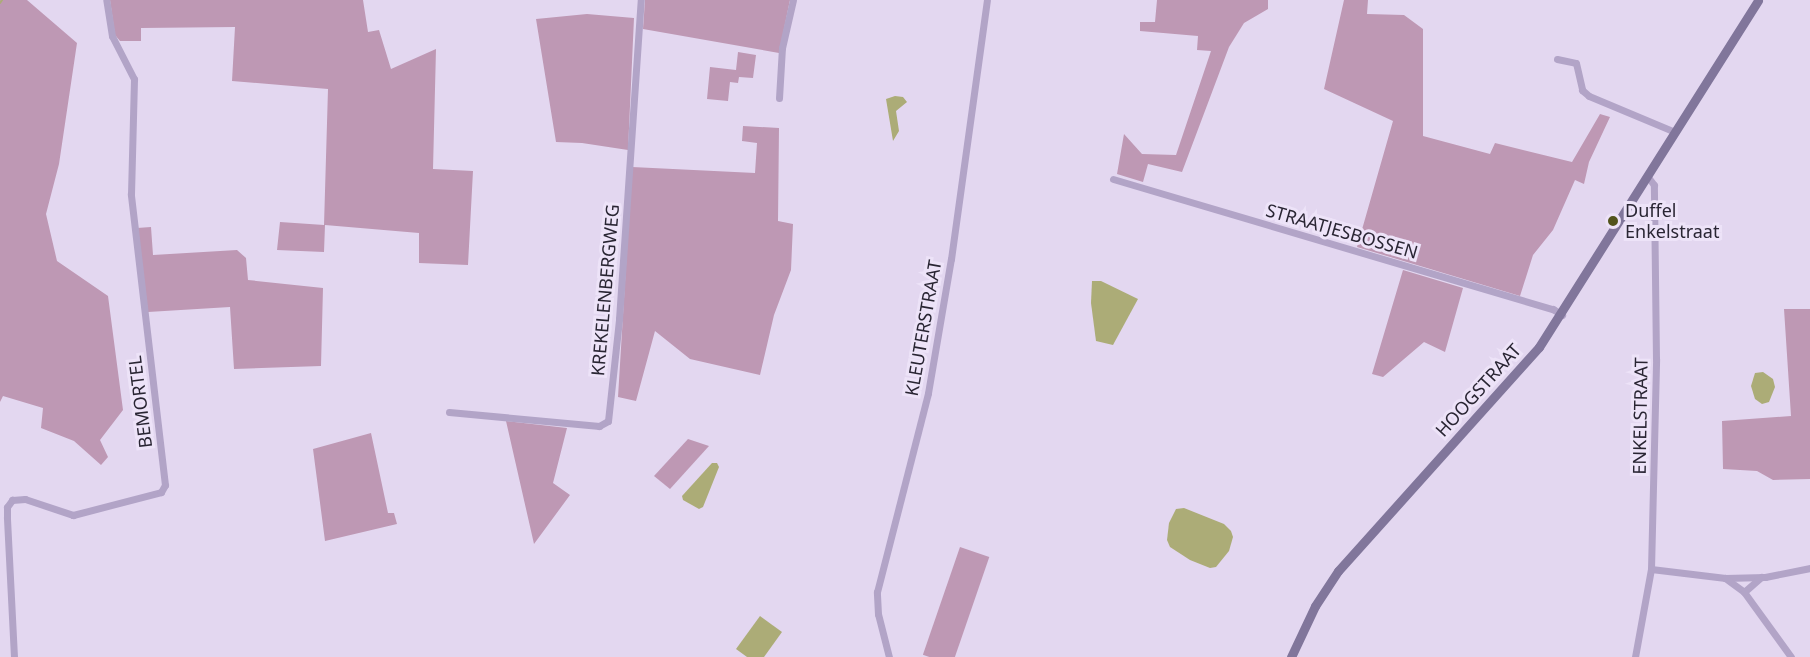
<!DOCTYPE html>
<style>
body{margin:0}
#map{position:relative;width:1810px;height:657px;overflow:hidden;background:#e3d7f0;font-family:"Noto Sans",sans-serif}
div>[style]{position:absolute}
.green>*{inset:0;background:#be98b4;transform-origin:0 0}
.water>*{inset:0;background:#acac77}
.stream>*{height:2px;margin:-1px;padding:0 1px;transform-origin:1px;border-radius:1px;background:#acac77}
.street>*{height:7px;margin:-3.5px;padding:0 3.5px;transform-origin:3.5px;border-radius:3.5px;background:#b2a4c7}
.secondary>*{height:9px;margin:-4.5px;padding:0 4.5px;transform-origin:4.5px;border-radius:4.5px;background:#81769b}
.dots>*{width:16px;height:16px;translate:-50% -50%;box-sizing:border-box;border:3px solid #ede3f8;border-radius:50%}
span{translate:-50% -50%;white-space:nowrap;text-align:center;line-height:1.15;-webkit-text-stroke:6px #ede3f8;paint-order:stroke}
.poi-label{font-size:18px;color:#292533}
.left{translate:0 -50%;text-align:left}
.street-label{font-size:18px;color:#292533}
</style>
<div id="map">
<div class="green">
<i style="clip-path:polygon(0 0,27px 0,77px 43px,59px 164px,46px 214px,57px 261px,108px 296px,123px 410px,100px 440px,108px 457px,101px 465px,74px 441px,41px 428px,43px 408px,3px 396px,0 402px)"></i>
<i style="clip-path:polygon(110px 0,363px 0,368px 32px,379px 30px,391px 69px,436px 49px,433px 169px,473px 171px,468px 265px,419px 263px,419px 233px,325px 225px,324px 252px,277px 250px,280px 222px,324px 225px,328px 89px,232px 81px,235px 27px,141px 28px,141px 41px,120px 41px,115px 35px)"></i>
<i style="clip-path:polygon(645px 0,790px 0,779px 53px,643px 29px)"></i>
<i style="clip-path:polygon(1157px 0,1268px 0,1268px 9px,1244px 23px,1229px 47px,1182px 172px,1148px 164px,1143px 182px,1117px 174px,1124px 134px,1142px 154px,1176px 155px,1211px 51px,1197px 50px,1198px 36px,1140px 31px,1140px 22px,1155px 22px)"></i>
<i style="clip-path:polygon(1344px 0,1368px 0,1367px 14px,1404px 15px,1423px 29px,1423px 136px,1490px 154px,1495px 143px,1572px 162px,1600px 114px,1610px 117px,1589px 162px,1584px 184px,1575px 180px,1553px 230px,1533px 255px,1520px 296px,1357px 247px,1393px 121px,1324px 89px)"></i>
<i style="clip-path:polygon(587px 14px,634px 18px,628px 150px,582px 143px,556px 142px,536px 19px)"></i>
<i style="clip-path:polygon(738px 52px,756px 55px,753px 78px,739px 77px,738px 83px,730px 82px,728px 101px,707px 99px,710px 67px,736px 70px)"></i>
<i style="clip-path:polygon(743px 126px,779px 128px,778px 221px,793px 224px,791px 270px,774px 315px,760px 375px,690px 359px,655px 331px,636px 401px,618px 397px,632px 167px,755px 173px,757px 143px,742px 141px)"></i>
<i style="clip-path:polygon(151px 227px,153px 255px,237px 250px,246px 258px,248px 280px,323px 288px,321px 366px,234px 369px,230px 307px,148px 312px,137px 228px)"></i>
<i style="clip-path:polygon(1403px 270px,1463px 288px,1445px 352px,1424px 342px,1383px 377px,1372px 374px)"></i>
<i style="clip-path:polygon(1784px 309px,1810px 309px,1810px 479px,1773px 480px,1757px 471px,1723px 469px,1722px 421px,1791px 416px)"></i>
<i style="clip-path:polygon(506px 421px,567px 428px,553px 483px,570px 495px,534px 544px)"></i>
<i style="clip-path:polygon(371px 433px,388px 513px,394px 513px,397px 524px,325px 541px,313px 449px)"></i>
<i style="clip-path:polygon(688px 439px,709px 446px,670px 489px,654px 476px)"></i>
<i style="left:960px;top:547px;width:31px;height:114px;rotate:19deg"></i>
</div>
<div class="water">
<i style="clip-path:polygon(895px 96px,903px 97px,907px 102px,896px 111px,899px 131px,893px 141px,886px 99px)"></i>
<i style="clip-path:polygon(1092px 281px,1101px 281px,1138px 299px,1113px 345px,1096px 341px,1091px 303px)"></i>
<i style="clip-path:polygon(1763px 372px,1773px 379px,1775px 387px,1769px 402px,1762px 404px,1755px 399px,1751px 386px,1755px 373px)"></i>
<i style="clip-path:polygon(712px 463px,717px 463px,719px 467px,703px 507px,699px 509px,683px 500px,682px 496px)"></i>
<i style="clip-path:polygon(1184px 508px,1224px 524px,1231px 531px,1233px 537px,1229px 551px,1216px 567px,1210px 568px,1190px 560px,1170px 547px,1167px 540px,1169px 523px,1176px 509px)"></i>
<i style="clip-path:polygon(760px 616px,782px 632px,764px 657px,747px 657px,736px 649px)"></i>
</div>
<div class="stream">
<i style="left:0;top:3px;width:4px;rotate:-56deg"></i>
</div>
<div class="street">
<i style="left:1557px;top:59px;width:19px;rotate:12deg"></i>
<i style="left:1576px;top:63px;width:28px;rotate:77deg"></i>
<i style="left:1582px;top:90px;width:9px;rotate:41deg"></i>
<i style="left:1589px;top:96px;width:93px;rotate:22.7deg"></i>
<i style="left:779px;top:98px;width:50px;rotate:-86.6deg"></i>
<i style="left:782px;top:48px;width:49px;rotate:-77.1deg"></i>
<i style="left:1113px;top:179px;width:459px;rotate:16.5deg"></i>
<i style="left:1553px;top:309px;width:11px;rotate:34deg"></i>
<i style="left:449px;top:412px;width:151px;rotate:5.3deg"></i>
<i style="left:599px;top:426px;width:10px;rotate:-29deg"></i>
<i style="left:608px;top:421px;width:103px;rotate:-83.8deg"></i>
<i style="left:619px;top:319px;width:320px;rotate:-86.1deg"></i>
<i style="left:1651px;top:569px;width:75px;rotate:6.9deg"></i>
<i style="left:1725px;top:578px;width:40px;rotate:-1.4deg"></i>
<i style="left:1765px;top:577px;width:46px;rotate:-11.3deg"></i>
<i style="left:1725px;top:578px;width:24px;rotate:36deg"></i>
<i style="left:1744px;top:592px;width:80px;rotate:54.1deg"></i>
<i style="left:1744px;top:592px;width:23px;rotate:-41deg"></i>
<i style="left:14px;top:657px;width:140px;rotate:-92.9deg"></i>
<i style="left:7px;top:517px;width:10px;rotate:-90deg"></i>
<i style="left:7px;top:507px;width:9px;rotate:-54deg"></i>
<i style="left:12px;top:500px;width:13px;rotate:-4deg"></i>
<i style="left:25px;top:499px;width:51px;rotate:18.4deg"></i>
<i style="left:73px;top:515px;width:91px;rotate:-14.6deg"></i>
<i style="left:161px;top:492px;width:8px;rotate:-60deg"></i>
<i style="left:165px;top:485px;width:293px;rotate:-96.7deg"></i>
<i style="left:131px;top:194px;width:115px;rotate:-88.5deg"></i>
<i style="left:134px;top:79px;width:48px;rotate:-117.1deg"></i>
<i style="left:112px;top:36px;width:36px;rotate:-99deg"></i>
<i style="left:889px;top:657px;width:44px;rotate:-104.3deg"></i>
<i style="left:878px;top:614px;width:22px;rotate:-93deg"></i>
<i style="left:877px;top:592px;width:205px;rotate:-75.6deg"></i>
<i style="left:928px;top:393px;width:136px;rotate:-80.3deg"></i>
<i style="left:951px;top:259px;width:261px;rotate:-82.1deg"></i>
<i style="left:1635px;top:657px;width:89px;rotate:-79.7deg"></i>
<i style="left:1651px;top:569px;width:210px;rotate:-88.6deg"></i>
<i style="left:1656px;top:359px;width:174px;rotate:-90.7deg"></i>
<i style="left:1654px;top:185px;width:10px;rotate:-127deg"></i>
</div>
<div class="secondary">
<i style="left:1291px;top:657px;width:56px;rotate:-64.8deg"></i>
<i style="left:1315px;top:606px;width:42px;rotate:-56.7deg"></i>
<i style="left:1338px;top:571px;width:301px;rotate:-48.1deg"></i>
<i style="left:1539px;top:347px;width:410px;rotate:-57.7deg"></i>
</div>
<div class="dots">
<i style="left:1613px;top:221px;background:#52531c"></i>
</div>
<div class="poi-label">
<span class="left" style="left:1625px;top:221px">Duffel<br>Enkelstraat</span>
</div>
<div class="street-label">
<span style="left:1342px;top:231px;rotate:16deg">STRAATJESBOSSEN</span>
<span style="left:605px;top:290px;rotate:-85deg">KREKELENBERGWEG</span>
<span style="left:923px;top:328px;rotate:-80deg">KLEUTERSTRAAT</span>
<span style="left:1478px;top:390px;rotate:-48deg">HOOGSTRAAT</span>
<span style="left:140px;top:402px;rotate:-97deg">BEMORTEL</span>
<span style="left:1640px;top:416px;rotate:-89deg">ENKELSTRAAT</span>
</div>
</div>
